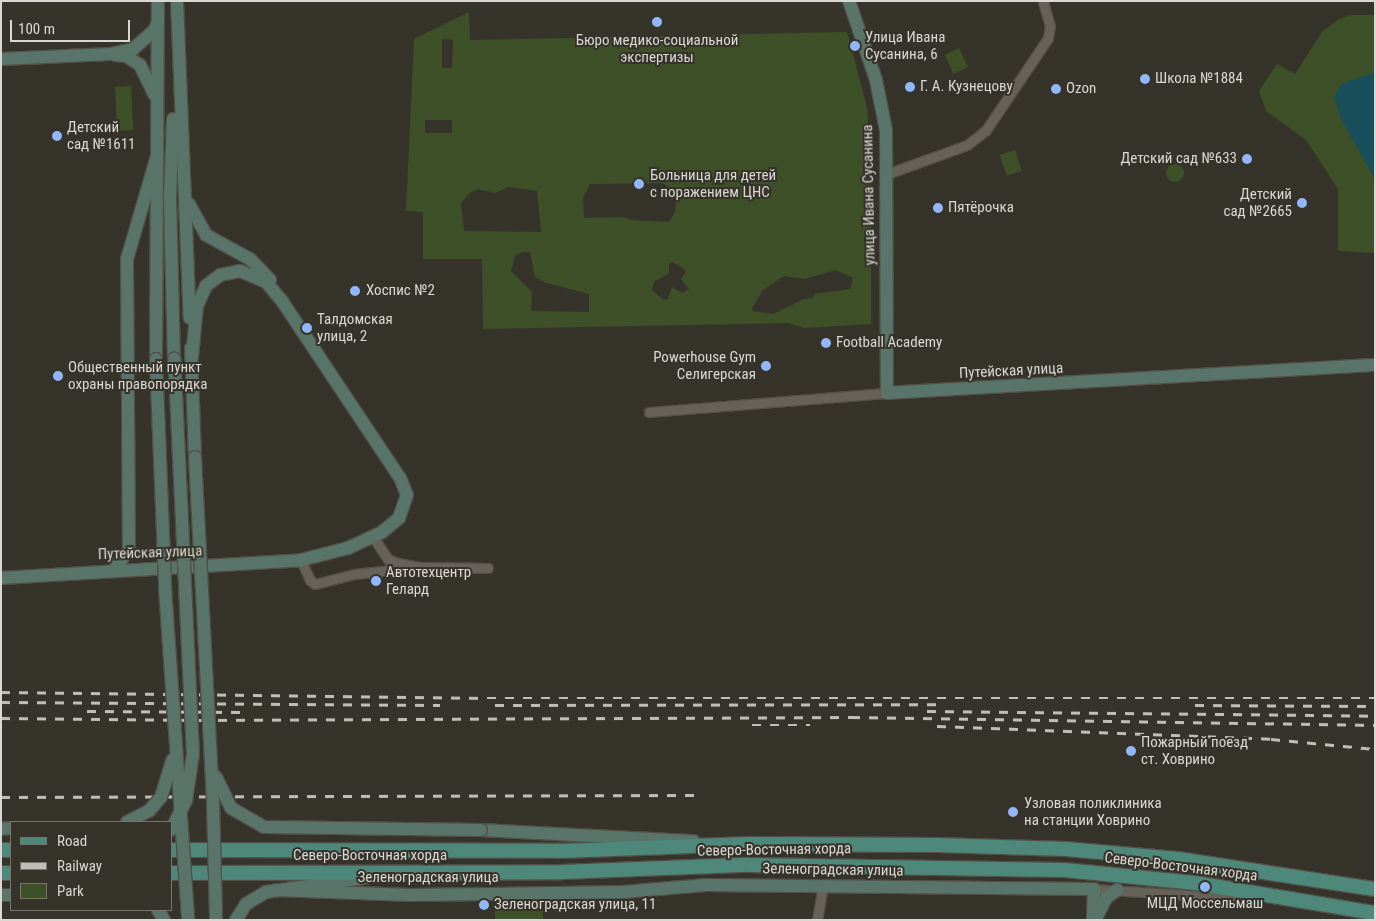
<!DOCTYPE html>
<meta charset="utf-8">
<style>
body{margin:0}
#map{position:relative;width:1376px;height:921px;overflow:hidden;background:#36332a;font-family:"Roboto Condensed",sans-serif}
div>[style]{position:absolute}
.green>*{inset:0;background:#3d5027;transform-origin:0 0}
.round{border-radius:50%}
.water>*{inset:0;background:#184f5a}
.roads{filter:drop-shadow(1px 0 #534f48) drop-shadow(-1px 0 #534f48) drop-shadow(0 1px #534f48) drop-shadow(0 -1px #534f48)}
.street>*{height:9px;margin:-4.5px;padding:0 4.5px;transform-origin:4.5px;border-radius:4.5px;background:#666259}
.secondary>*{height:12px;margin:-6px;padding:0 6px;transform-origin:6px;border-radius:6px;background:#59756a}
.primary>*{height:14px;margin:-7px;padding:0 7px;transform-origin:7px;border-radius:7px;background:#4d887a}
.rail>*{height:2.5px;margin-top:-1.25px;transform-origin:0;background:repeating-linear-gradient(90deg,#c0beb8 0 9px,transparent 0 18px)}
.bridges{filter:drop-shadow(1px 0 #534f48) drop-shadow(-1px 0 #534f48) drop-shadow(0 1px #534f48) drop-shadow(0 -1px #534f48)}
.secondary-bridge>*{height:12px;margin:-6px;padding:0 6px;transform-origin:6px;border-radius:6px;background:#59756a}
.dots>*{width:14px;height:14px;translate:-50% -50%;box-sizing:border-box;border:2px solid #36332a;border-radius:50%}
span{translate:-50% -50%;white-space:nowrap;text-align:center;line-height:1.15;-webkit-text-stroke:4px #36332a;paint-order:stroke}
.poi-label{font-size:15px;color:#dad8d2}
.left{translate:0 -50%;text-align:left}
.right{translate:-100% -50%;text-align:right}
.street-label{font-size:15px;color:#dad8d2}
.frame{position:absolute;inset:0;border:2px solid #dad8d2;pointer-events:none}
.legend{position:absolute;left:10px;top:821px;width:162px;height:90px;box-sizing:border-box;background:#36332a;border:1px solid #78756d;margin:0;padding:6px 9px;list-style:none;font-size:15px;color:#dad8d2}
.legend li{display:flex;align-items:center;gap:10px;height:25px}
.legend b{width:25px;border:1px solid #78756d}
.scale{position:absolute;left:10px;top:20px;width:120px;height:22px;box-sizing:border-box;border:2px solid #dad8d2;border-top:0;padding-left:6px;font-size:15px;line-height:18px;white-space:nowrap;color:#dad8d2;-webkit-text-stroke:4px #36332a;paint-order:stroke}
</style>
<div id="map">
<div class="green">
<i style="clip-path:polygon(evenodd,469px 12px,470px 40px,847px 32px,867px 107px,871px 157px,871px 324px,805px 328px,788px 323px,483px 329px,482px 259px,423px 259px,423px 212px,406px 211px,414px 39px,469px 12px,442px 39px,453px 40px,452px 68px,442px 68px,442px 39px,469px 12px,425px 120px,452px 120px,452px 133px,425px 133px,425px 120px,469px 12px,662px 183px,676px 191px,675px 212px,669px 222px,631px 220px,624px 217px,584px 218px,583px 198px,590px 184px,662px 183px,469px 12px,508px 187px,537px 191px,541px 232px,464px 231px,461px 203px,470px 193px,478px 189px,495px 193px,508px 187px,469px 12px,522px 252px,530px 252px,535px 277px,546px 283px,589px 294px,589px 312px,531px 311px,532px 292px,511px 271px,515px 256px,522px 252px,469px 12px,673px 262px,684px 269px,686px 272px,681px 279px,689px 289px,682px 293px,672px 287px,668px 299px,664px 300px,652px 290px,654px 282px,669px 273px,669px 264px,673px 262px,469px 12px,836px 270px,853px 278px,850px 289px,814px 294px,813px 298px,804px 299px,773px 314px,753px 311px,752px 308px,763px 290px,784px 276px,805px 279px,836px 270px)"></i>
<i style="clip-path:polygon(1352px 15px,1375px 15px,1375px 253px,1338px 251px,1338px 189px,1306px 140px,1266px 111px,1259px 91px,1277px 64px,1295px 74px,1322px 32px,1339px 19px)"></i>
<i style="left:959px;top:48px;width:21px;height:16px;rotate:65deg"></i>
<i style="left:131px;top:86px;width:44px;height:16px;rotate:87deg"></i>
<i style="left:1015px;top:150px;width:22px;height:16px;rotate:72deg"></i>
<i class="round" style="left:1166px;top:164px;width:18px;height:18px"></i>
<i style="left:543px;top:908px;width:12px;height:48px;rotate:90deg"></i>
</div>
<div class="water">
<i style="clip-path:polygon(1375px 72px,1375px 179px,1342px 121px,1334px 98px,1341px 84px)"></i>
</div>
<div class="roads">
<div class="street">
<i style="left:887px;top:174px;width:85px;rotate:-19.9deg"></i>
<i style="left:967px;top:145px;width:24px;rotate:-38deg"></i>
<i style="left:986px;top:130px;width:111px;rotate:-56deg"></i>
<i style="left:1048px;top:38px;width:12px;rotate:-81deg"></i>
<i style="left:1050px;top:26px;width:26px;rotate:-106deg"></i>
<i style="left:649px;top:412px;width:239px;rotate:-4.6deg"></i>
<i style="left:373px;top:537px;width:27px;rotate:56deg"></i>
<i style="left:388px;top:559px;width:11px;rotate:22deg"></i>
<i style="left:398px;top:563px;width:22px;rotate:10deg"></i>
<i style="left:420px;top:567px;width:68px;rotate:0.8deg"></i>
<i style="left:301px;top:560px;width:22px;rotate:66deg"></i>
<i style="left:310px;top:580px;width:6px;rotate:39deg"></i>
<i style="left:315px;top:584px;width:40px;rotate:-14.4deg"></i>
<i style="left:354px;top:574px;width:66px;rotate:-6.1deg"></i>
<i style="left:1094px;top:889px;width:159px;rotate:3.6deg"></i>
<i style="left:817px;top:920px;width:35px;rotate:-80deg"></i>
</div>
<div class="secondary">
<i style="left:177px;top:1px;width:317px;rotate:87.7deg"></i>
<i style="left:849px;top:1px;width:83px;rotate:71.1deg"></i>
<i style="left:876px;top:80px;width:51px;rotate:78.7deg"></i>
<i style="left:886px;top:130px;width:263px;rotate:89.8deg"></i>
<i style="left:887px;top:393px;width:489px;rotate:-3.3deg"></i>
<i style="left:115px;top:55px;width:11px;rotate:5deg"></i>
<i style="left:126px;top:56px;width:17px;rotate:33deg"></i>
<i style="left:140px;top:65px;width:32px;rotate:64deg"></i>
<i style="left:1px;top:59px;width:109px;rotate:-2.6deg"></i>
<i style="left:110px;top:54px;width:24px;rotate:-12deg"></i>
<i style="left:133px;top:49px;width:28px;rotate:-41deg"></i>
<i style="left:154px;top:31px;width:10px;rotate:-66deg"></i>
<i style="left:173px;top:119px;width:78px;rotate:92.2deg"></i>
<i style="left:170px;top:197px;width:161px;rotate:88.6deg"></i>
<i style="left:189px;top:204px;width:35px;rotate:61deg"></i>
<i style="left:206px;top:235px;width:50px;rotate:28.6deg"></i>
<i style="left:250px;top:259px;width:29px;rotate:46deg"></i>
<i style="left:191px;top:348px;width:109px;rotate:87.9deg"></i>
<i style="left:156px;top:359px;width:358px;rotate:-89.7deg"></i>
<i style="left:114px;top:570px;width:26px;rotate:-54deg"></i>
<i style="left:129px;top:549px;width:290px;rotate:-90.4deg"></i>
<i style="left:127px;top:259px;width:104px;rotate:-73.8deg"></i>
<i style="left:1px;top:578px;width:301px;rotate:-3.4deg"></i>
<i style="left:301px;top:560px;width:49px;rotate:-14.3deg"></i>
<i style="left:348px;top:548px;width:38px;rotate:-25deg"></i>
<i style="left:382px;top:532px;width:22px;rotate:-39deg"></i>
<i style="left:399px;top:518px;width:24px;rotate:-71deg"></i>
<i style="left:407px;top:495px;width:18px;rotate:-112deg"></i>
<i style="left:400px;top:478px;width:213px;rotate:-123.7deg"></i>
<i style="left:282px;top:301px;width:25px;rotate:-130deg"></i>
<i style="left:266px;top:282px;width:28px;rotate:-157deg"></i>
<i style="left:240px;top:271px;width:20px;rotate:169deg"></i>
<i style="left:220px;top:275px;width:18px;rotate:142deg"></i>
<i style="left:206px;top:286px;width:22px;rotate:114deg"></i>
<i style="left:197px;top:306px;width:51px;rotate:95.6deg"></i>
<i style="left:1px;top:829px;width:10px;rotate:-6deg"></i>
<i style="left:481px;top:830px;width:213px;rotate:3deg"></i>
<i style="left:276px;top:890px;width:135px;rotate:2.1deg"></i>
<i style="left:411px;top:895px;width:212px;rotate:-0.8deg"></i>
<i style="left:623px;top:892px;width:83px;rotate:-4.8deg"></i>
<i style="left:706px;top:885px;width:388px;rotate:0.6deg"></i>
<i style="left:1094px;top:889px;width:31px;rotate:92deg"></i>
<i style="left:1px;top:895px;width:10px"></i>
<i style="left:158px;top:910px;width:12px;rotate:59deg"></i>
<i style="left:236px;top:920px;width:19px;rotate:-58deg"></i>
<i style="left:246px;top:904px;width:23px;rotate:-31deg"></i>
<i style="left:266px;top:892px;width:105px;rotate:-8.2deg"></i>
<i style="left:1095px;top:920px;width:25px;rotate:-63deg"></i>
<i style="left:1106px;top:898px;width:14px;rotate:-36deg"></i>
</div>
<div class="primary">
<i style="left:1px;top:850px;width:10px"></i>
<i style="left:171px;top:850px;width:389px;rotate:0.1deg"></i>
<i style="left:560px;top:851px;width:189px;rotate:-2.1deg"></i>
<i style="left:749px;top:844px;width:189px;rotate:0.3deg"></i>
<i style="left:938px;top:845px;width:128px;rotate:1.8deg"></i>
<i style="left:1066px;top:849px;width:112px;rotate:5.1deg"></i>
<i style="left:1178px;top:859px;width:199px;rotate:8.7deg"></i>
<i style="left:1px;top:873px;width:10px"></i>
<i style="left:171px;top:873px;width:391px;rotate:-0.1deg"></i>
<i style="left:562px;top:872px;width:186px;rotate:-2.2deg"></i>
<i style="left:748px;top:865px;width:317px;rotate:0.9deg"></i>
<i style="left:1065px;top:870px;width:131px;rotate:5.7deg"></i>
<i style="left:1195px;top:883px;width:182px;rotate:9.5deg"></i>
</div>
</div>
<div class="rail">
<i style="left:1px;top:692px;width:486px;rotate:0.7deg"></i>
<i style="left:487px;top:698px;width:888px"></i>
<i style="left:1px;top:702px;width:439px;rotate:0.4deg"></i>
<i style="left:495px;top:705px;width:442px;rotate:-0.1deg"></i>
<i style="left:1195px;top:705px;width:180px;rotate:0.3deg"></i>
<i style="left:87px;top:711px;width:153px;rotate:0.4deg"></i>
<i style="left:927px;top:711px;width:448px;rotate:0.6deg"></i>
<i style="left:1px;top:718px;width:199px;rotate:0.6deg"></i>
<i style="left:200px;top:720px;width:651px;rotate:-0.26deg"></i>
<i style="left:851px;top:717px;width:524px;rotate:0.87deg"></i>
<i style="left:752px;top:725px;width:58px"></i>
<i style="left:937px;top:726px;width:334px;rotate:2.2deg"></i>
<i style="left:1271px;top:739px;width:104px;rotate:5.5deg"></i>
<i style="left:1px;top:797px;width:696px;rotate:-0.16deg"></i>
</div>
<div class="bridges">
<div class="secondary-bridge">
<i style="left:156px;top:359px;width:229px;rotate:87.7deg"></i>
<i style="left:165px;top:588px;width:333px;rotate:86deg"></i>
<i style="left:195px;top:457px;width:345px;rotate:87deg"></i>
<i style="left:213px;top:802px;width:118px;rotate:88.5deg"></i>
<i style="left:216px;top:777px;width:34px;rotate:64deg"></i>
<i style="left:231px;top:808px;width:38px;rotate:30deg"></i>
<i style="left:264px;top:827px;width:217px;rotate:0.8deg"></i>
<i style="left:127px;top:822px;width:25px;rotate:-27deg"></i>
<i style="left:149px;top:811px;width:18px;rotate:-49deg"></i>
<i style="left:161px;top:797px;width:39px;rotate:-73deg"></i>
<i style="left:171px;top:830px;width:34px;rotate:-63deg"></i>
<i style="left:186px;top:800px;width:47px;rotate:-81.3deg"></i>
<i style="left:193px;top:754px;width:396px;rotate:-92.7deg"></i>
</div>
</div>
<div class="dots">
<i style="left:657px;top:22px;background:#93b7fd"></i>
<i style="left:855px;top:46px;background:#93b7fd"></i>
<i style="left:1145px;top:79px;background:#93b7fd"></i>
<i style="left:910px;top:87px;background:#93b7fd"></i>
<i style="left:1056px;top:89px;background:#93b7fd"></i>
<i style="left:57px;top:136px;background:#93b7fd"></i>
<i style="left:1247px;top:159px;background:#93b7fd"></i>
<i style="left:639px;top:184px;background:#93b7fd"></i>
<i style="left:1302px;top:203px;background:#93b7fd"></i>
<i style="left:938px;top:208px;background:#93b7fd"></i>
<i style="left:355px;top:291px;background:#93b7fd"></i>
<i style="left:307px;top:328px;background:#93b7fd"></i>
<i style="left:826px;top:343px;background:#93b7fd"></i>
<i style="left:766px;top:366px;background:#93b7fd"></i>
<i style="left:58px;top:376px;background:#93b7fd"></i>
<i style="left:376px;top:581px;background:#93b7fd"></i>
<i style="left:1131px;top:751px;background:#93b7fd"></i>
<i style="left:1013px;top:812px;background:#93b7fd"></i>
<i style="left:1205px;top:887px;background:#93b7fd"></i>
<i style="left:484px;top:905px;background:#93b7fd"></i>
</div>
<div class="poi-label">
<span class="left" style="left:865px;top:46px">Улица Ивана<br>Сусанина, 6</span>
<span style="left:657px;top:49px">Бюро медико-социальной<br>экспертизы</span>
<span class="left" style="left:1155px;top:79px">Школа №1884</span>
<span class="left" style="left:920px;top:87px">Г. А. Кузнецову</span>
<span class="left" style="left:1066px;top:89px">Ozon</span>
<span class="left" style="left:67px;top:136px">Детский<br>сад №1611</span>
<span class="right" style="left:1237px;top:159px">Детский сад №633</span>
<span class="left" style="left:650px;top:184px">Больница для детей<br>с поражением ЦНС</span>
<span class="right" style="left:1292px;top:203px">Детский<br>сад №2665</span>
<span class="left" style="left:948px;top:208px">Пятёрочка</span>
<span class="left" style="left:366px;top:291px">Хоспис №2</span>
<span class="left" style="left:317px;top:328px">Талдомская<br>улица, 2</span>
<span class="left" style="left:836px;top:343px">Football Academy</span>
<span class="right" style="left:756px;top:366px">Powerhouse Gym<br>Селигерская</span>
<span class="left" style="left:68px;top:376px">Общественный пункт<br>охраны правопорядка</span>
<span class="left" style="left:386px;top:581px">Автотехцентр<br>Гелард</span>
<span class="left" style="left:1141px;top:751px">Пожарный поезд<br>ст. Ховрино</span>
<span class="left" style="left:1024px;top:812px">Узловая поликлиника<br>на станции Ховрино</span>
<span style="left:1205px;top:904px">МЦД Моссельмаш</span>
<span class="left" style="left:494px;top:905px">Зеленоградская улица, 11</span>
</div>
<div class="street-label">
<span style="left:869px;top:195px;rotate:-91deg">улица Ивана Сусанина</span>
<span style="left:1011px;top:371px;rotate:-3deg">Путейская улица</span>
<span style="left:150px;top:553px;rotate:-2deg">Путейская улица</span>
<span style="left:774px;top:850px;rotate:-1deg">Северо-Восточная хорда</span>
<span style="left:370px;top:856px">Северо-Восточная хорда</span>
<span style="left:1181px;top:867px;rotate:7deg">Северо-Восточная хорда</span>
<span style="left:833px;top:870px;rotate:1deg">Зеленоградская улица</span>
<span style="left:428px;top:878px">Зеленоградская улица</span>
</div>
<div class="frame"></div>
<ul class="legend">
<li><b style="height:6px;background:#4d887a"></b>Road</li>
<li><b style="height:6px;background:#c0beb8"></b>Railway</li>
<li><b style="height:14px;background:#3d5027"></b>Park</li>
</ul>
<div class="scale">100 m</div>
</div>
